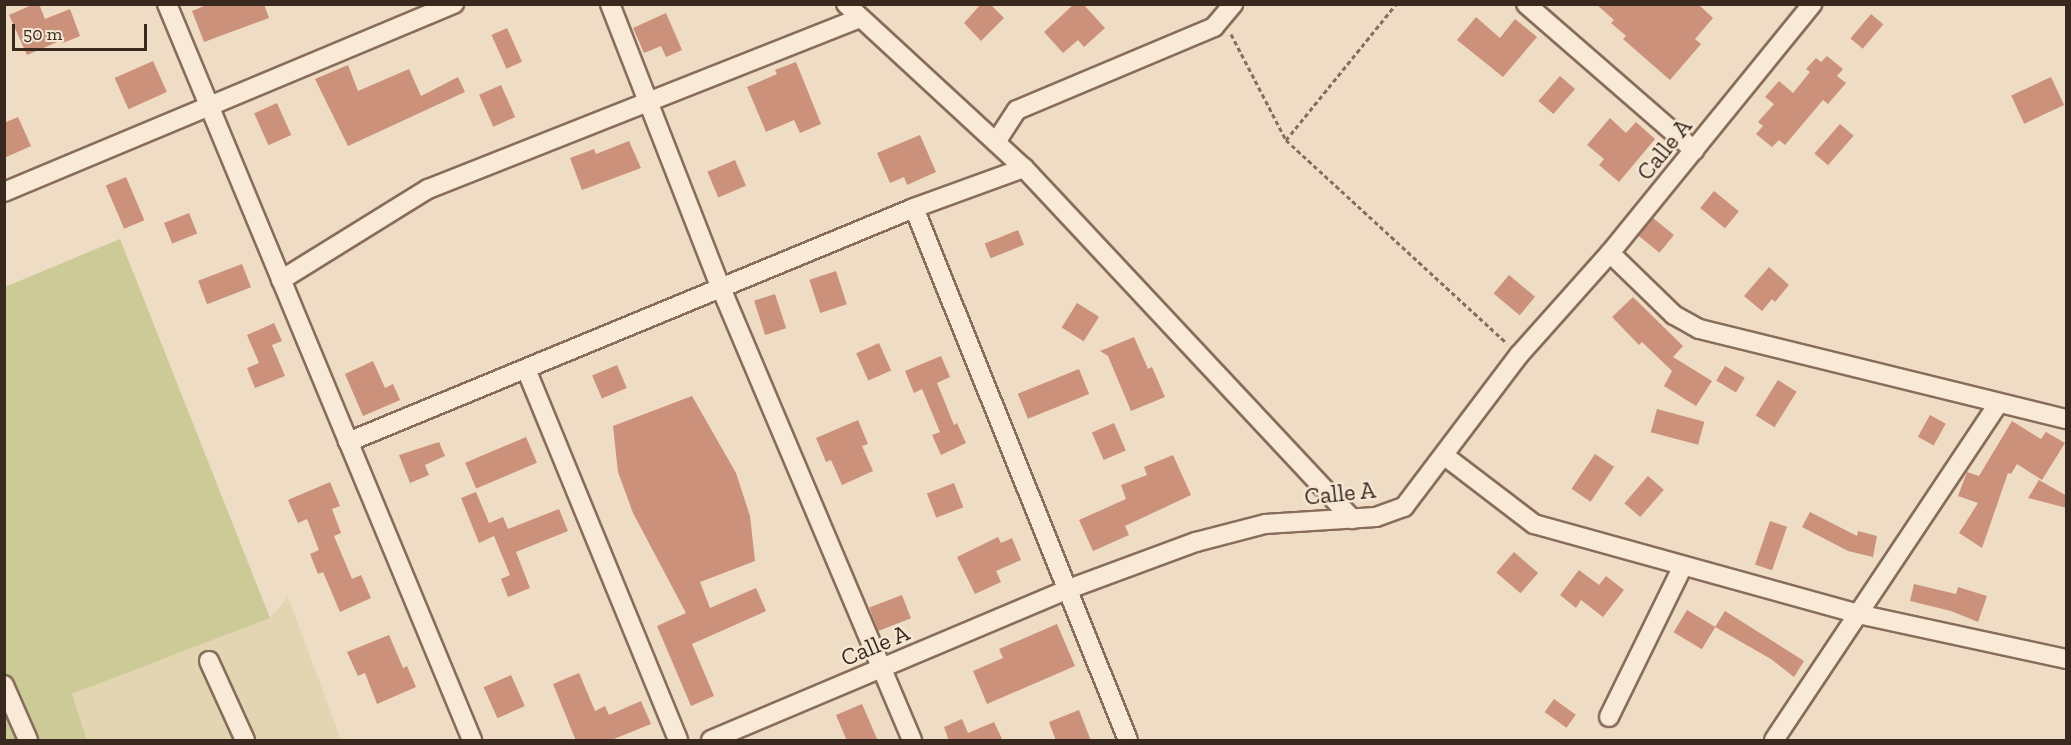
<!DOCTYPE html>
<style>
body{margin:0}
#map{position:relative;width:2071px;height:745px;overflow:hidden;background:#eedcc4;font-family:"Zilla Slab",serif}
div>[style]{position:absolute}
.farmland>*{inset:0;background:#e3d5b2}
.green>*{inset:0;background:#cccb98}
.building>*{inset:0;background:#cc917a;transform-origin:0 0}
.path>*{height:3px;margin-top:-1.5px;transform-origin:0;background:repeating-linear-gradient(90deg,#886d5b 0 4.5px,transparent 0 7.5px)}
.roads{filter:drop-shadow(2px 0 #886d5b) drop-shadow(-2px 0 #886d5b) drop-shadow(0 2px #886d5b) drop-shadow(0 -2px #886d5b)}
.minor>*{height:18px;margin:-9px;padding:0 9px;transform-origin:9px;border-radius:9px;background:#f9ead7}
span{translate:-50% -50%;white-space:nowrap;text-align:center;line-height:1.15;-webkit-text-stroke:5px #f5e7d4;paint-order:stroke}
.street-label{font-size:24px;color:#39281e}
.frame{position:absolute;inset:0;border:6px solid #39281e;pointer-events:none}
.scale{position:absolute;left:12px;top:24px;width:135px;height:27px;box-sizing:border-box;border:3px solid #39281e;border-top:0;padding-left:8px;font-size:18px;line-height:21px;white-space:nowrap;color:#39281e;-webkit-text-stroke:4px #f5e7d4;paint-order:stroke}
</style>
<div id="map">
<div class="farmland">
<i style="clip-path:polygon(288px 597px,341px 740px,87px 740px,72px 694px,270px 618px)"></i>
</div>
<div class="green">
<i style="clip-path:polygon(120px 239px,270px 618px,72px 694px,87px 740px,5px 740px,5px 287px)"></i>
</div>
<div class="building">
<i style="clip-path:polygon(34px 4px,39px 4px,45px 19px,70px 9px,80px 36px,63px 43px,62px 40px,27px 55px,9px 15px)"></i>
<i style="clip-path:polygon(209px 4px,264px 4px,269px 18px,204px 42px,192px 11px)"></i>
<i style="clip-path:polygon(981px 4px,990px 4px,1004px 18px,981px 41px,964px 23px)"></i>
<i style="clip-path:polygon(1074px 4px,1083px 4px,1105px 28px,1084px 47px,1078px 40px,1063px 53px,1044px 32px)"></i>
<i style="clip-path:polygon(1596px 4px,1698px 4px,1713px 18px,1695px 39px,1701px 44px,1670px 80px,1623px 39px,1626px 36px,1611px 23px,1614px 20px)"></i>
<i style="clip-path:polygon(666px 13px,682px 50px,666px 57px,661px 46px,644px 53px,633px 28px)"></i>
<i style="left:1871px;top:14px;width:16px;height:32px;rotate:40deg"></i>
<i style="clip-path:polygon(1476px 17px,1500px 38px,1515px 19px,1537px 37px,1503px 77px,1457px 40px)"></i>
<i style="left:507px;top:28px;width:37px;height:17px;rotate:66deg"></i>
<i style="clip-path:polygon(1827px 56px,1843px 69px,1837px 76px,1846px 83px,1828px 104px,1823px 100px,1785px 145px,1779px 140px,1772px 147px,1756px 134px,1763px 126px,1758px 122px,1774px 104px,1765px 97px,1779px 81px,1793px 93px,1810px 72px,1806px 69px,1816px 58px,1821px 62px)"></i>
<i style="left:153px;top:61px;width:34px;height:42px;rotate:66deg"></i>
<i style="clip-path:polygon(796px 62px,821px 124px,800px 133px,794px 120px,766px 132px,747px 87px,777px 74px,775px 70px)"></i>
<i style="clip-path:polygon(348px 65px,358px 91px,409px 69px,421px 96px,458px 77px,465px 92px,348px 146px,315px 79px)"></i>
<i style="left:1560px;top:76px;width:20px;height:33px;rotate:41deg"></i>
<i style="left:2051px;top:77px;width:31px;height:44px;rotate:65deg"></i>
<i style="left:501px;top:85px;width:35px;height:24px;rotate:66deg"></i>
<i style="left:277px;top:103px;width:35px;height:25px;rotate:66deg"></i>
<i style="clip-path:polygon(18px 117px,31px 146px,4px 158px,4px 123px)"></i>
<i style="clip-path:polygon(1610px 118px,1626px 133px,1636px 122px,1655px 139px,1619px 182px,1599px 165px,1604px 159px,1587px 145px)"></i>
<i style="left:1840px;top:124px;width:18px;height:39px;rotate:41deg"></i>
<i style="clip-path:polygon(920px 135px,936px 172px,907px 185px,904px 177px,890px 183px,877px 153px)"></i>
<i style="clip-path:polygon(629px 141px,641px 168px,582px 190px,570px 158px,594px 149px,596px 154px)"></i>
<i style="left:735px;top:160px;width:28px;height:30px;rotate:67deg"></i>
<i style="left:126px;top:177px;width:47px;height:22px;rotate:67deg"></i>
<i style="left:1714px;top:191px;width:32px;height:22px;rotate:39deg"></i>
<i style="left:189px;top:213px;width:22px;height:27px;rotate:68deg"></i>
<i style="left:1653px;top:218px;width:27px;height:23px;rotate:39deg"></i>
<i style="left:1018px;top:230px;width:16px;height:36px;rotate:68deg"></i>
<i style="left:242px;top:264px;width:25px;height:47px;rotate:69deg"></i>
<i style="clip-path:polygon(1769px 267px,1789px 285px,1775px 302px,1772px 299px,1762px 311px,1744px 296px)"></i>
<i style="left:836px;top:271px;width:35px;height:28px;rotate:72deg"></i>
<i style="left:1509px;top:275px;width:34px;height:24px;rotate:40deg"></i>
<i style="left:775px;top:294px;width:36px;height:22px;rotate:72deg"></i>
<i style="clip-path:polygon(1633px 297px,1683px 346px,1673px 357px,1712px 381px,1696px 406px,1664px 386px,1672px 371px,1642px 342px,1639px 345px,1612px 317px)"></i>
<i style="left:1077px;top:303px;width:26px;height:29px;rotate:32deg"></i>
<i style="clip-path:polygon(274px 323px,282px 341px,272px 345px,285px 376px,255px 388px,247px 368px,259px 363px,247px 335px)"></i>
<i style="clip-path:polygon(1134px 337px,1148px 369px,1152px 367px,1165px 397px,1131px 411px,1108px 356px,1100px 351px)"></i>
<i style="left:879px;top:343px;width:30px;height:25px;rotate:66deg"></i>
<i style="clip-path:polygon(941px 356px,950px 377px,937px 383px,954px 425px,957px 423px,966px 443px,941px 455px,932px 435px,940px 432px,922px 389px,914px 393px,905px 371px)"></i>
<i style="clip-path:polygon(373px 361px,385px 388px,393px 384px,400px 400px,363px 416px,345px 374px)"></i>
<i style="left:617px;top:365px;width:25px;height:27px;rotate:67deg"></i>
<i style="left:1725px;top:366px;width:23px;height:17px;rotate:31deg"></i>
<i style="left:1079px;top:369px;width:27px;height:66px;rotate:68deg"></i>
<i style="left:1778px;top:380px;width:22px;height:42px;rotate:32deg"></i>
<i style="clip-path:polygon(692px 396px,736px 473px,750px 516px,755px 561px,700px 582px,710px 608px,756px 588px,766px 611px,692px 644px,714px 696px,691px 706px,657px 626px,686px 613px,633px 513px,618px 472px,613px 426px)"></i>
<i style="left:1657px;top:409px;width:49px;height:24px;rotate:15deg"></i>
<i style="left:1930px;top:415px;width:18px;height:25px;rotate:29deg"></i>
<i style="clip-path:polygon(858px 420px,868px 444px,862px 446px,873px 471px,842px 485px,831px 460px,826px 462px,816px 438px)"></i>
<i style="clip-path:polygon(2012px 421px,2041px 439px,2046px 432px,2065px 443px,2042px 480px,2017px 464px,2011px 474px,2008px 473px,1982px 548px,1959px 533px,1978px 503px,1958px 496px,1967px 472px,1979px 476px)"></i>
<i style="left:1114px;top:423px;width:30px;height:24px;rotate:67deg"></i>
<i style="left:526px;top:437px;width:28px;height:66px;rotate:67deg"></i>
<i style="clip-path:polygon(439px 442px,445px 456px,425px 465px,429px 475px,410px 483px,399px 455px)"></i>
<i style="left:1595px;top:454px;width:23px;height:42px;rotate:34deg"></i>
<i style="clip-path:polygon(1173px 455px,1191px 495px,1125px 526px,1129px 535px,1093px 551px,1079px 520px,1126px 499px,1121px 485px,1147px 475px,1144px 467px)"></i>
<i style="left:1648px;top:476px;width:21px;height:36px;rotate:41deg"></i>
<i style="clip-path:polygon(2039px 480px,2067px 496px,2067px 508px,2028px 498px)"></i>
<i style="clip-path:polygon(330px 482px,340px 506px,332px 509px,341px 533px,334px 536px,352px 579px,361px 575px,371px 598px,340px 612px,323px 572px,318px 574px,310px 554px,319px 550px,307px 519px,298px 523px,288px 500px)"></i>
<i style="left:954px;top:483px;width:26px;height:29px;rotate:69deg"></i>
<i style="clip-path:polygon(476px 492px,489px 523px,503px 517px,508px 529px,559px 509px,568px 531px,516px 552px,530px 588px,508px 597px,501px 579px,510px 575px,494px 536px,479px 543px,461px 498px)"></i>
<i style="clip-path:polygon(1810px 512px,1857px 536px,1858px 531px,1877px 536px,1873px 557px,1848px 551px,1802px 527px)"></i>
<i style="left:1770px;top:521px;width:18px;height:46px;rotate:19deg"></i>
<i style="clip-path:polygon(998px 537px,1001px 543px,1012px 538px,1021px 560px,996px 571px,1001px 582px,975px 594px,957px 557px)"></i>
<i style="left:1514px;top:552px;width:32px;height:27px;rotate:41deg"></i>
<i style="clip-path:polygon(1579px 570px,1599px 585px,1606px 576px,1624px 590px,1603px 617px,1581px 600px,1576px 608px,1560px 595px)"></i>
<i style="clip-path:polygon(1914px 584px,1956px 594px,1958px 587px,1987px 596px,1978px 622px,1951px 611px,1910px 601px)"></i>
<i style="left:902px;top:595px;width:25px;height:35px;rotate:69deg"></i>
<i style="left:1687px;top:610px;width:33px;height:26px;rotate:31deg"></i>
<i style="clip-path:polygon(1725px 611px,1804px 661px,1794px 677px,1771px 659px,1715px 627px)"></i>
<i style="clip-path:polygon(1057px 624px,1075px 666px,987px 704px,973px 671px,1003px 658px,999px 649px)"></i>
<i style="clip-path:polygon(389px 635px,403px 668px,407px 666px,416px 687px,377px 704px,365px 673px,358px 676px,347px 652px)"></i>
<i style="clip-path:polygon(579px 673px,595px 711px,605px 706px,609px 715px,641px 701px,651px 724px,609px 741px,576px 741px,553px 684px)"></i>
<i style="left:511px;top:675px;width:34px;height:30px;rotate:66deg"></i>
<i style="left:1554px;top:699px;width:27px;height:16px;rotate:36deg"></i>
<i style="clip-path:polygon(862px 704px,878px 741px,847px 741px,836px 715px)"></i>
<i style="clip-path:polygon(1079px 710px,1091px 741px,1056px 741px,1049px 722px)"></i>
<i style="clip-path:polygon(962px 719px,968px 733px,994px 722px,1003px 741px,949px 741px,944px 727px)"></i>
</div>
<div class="path">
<i style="left:1231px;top:34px;width:119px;rotate:62.6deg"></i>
<i style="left:1286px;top:140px;width:300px;rotate:42.6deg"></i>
<i style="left:1286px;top:140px;width:175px;rotate:-51deg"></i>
</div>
<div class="roads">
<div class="minor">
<i style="left:167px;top:4px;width:797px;rotate:67.49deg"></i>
<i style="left:610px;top:4px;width:305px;rotate:68.7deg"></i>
<i style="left:721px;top:288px;width:491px;rotate:67.1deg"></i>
<i style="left:846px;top:4px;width:242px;rotate:42.7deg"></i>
<i style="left:1024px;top:168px;width:481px;rotate:46.9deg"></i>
<i style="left:1526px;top:4px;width:223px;rotate:41deg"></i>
<i style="left:996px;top:142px;width:38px;rotate:-57deg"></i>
<i style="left:1017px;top:110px;width:214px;rotate:-22.8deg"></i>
<i style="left:1214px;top:27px;width:30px;rotate:-50deg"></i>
<i style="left:4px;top:192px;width:488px;rotate:-22.7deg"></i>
<i style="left:914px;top:208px;width:573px;rotate:68.09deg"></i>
<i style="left:1610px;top:253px;width:89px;rotate:44.1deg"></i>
<i style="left:1674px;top:315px;width:29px;rotate:29deg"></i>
<i style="left:1699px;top:329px;width:378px;rotate:13.8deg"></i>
<i style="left:281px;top:280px;width:173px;rotate:-31.8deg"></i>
<i style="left:428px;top:189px;width:462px;rotate:-21.6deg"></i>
<i style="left:526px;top:369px;width:401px;rotate:67.7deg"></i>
<i style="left:348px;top:442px;width:612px;rotate:-22.46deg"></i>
<i style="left:914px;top:208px;width:117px;rotate:-20deg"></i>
<i style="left:1445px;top:456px;width:112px;rotate:37.4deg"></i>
<i style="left:1534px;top:524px;width:336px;rotate:15.5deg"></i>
<i style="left:1858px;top:614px;width:213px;rotate:12.2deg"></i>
<i style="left:209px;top:661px;width:87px;rotate:65.5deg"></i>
<i style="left:4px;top:685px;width:60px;rotate:66.4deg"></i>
<i style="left:1609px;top:717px;width:168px;rotate:-63.9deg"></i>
<i style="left:711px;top:740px;width:385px;rotate:-22.9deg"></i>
<i style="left:1066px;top:590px;width:139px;rotate:-20.3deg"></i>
<i style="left:1196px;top:542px;width:71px;rotate:-14.6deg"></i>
<i style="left:1265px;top:524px;width:111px;rotate:-3.6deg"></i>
<i style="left:1376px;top:517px;width:30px;rotate:-20deg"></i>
<i style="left:1404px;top:507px;width:191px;rotate:-52.9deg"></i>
<i style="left:1519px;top:355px;width:137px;rotate:-48.3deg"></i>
<i style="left:1610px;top:253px;width:321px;rotate:-50.9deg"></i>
<i style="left:1774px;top:740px;width:405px;rotate:-56.3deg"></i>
</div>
</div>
<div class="street-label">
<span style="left:1664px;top:149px;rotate:-51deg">Calle A</span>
<span style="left:1340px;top:493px;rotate:-6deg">Calle A</span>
<span style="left:875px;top:645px;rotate:-23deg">Calle A</span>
</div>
<div class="frame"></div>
<div class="scale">50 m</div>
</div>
